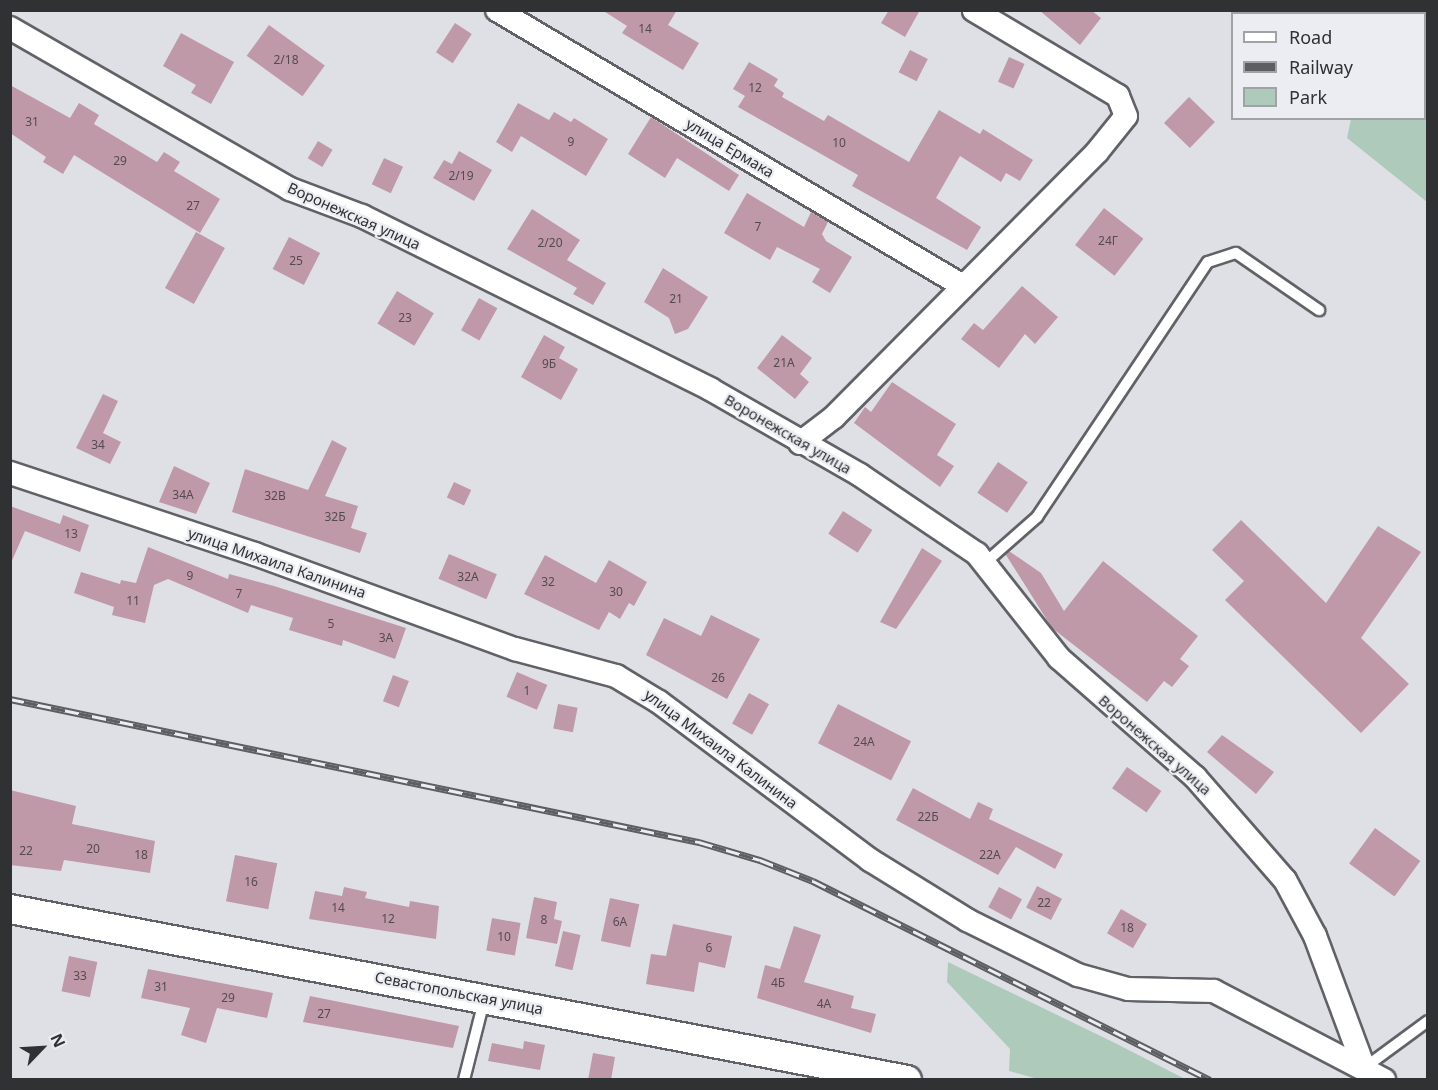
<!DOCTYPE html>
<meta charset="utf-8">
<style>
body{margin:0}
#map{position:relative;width:1438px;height:1090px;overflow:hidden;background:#dfe0e6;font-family:"Noto Sans",sans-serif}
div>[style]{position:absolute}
.green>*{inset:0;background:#adcabb}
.building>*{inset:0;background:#c099a8;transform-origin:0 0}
.roads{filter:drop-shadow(2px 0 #616267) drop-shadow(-2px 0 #616267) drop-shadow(0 2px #616267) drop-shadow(0 -2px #616267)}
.service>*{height:10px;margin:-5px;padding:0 5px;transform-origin:5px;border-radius:5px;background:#fff}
.minor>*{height:22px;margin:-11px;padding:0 11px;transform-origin:11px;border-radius:11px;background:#fff}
.tertiary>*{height:28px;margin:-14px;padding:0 14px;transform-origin:14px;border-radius:14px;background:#fff}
.rail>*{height:7px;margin-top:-3.5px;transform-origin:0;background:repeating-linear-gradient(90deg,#ecedf3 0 14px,#5d5e61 0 28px);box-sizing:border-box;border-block:2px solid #5d5e61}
span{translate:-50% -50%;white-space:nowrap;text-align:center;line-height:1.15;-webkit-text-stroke:4.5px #ecedf3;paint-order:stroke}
.number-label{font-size:12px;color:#544b50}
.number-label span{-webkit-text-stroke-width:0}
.street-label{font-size:15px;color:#303133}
.frame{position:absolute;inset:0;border:12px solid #303133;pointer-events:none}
.legend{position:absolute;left:1231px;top:12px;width:195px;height:108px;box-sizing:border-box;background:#ecedf3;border:2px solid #a1a2a6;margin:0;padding:8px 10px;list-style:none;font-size:18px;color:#303133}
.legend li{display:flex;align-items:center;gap:12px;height:30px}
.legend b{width:30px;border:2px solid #a1a2a6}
.north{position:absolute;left:12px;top:1018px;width:60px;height:60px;-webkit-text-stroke:4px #ecedf3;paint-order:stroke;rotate:65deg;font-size:16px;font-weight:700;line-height:24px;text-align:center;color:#303133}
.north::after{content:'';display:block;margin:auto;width:21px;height:27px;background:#303133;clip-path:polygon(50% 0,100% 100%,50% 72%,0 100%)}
</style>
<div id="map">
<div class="green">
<i style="clip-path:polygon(1376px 11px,1427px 11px,1427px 202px,1347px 138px,1351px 119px,1424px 118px,1424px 14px)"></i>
<i style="clip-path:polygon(948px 962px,1115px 1043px,1185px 1079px,1038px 1079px,1009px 1071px,1010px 1049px,947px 982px)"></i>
</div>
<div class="building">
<i style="clip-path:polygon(602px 10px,677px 10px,668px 25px,699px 43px,683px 70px,622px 33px,627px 26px)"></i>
<i style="clip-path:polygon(889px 10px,920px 10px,905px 37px,881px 23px)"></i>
<i style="clip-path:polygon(1039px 10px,1091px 10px,1101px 18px,1080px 45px)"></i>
<i style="left:455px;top:23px;width:20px;height:35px;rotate:33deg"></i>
<i style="left:269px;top:25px;width:69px;height:38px;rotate:36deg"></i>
<i style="clip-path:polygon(181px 33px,234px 62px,211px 104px,191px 93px,196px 85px,163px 66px)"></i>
<i style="left:910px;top:50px;width:20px;height:25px;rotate:27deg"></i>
<i style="left:1009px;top:57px;width:17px;height:27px;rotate:24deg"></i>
<i style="clip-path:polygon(749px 62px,778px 79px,774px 86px,784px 93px,782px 97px,824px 121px,828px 115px,909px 162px,939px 110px,980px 134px,983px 129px,1033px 160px,1020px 181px,1006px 173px,1001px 182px,960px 156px,936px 198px,981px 227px,967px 250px,852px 186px,858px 175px,738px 107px,745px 96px,733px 89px)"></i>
<i style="clip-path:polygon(10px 85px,70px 118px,79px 103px,99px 115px,94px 124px,157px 162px,164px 152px,180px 162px,174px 171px,220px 199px,200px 233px,74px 155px,63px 174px,43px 162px,46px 157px,10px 133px)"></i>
<i style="left:1189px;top:97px;width:36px;height:36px;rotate:44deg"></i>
<i style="clip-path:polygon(518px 103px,549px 120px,554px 112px,571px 122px,574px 118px,608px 139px,586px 176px,521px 136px,512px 152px,496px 142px)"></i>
<i style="clip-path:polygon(651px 117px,739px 175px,729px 191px,677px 158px,665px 178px,628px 154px)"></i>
<i style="left:318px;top:141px;width:17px;height:20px;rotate:31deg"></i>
<i style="clip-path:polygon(459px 151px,492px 170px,474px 201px,433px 178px,444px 160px,452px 164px)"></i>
<i style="left:384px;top:158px;width:21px;height:29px;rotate:25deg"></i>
<i style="clip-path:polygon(747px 193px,804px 227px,811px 212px,828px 222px,822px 234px,826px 241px,852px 257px,830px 293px,812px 282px,820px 269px,777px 247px,770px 260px,724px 233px)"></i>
<i style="left:1104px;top:208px;width:50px;height:47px;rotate:38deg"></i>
<i style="clip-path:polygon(532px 209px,580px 240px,567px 260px,606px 283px,593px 305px,573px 294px,577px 288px,507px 249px)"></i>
<i style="left:196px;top:232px;width:33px;height:64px;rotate:29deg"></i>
<i style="left:289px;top:237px;width:35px;height:36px;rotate:27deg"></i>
<i style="clip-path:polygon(663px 268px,708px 297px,688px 329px,675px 334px,669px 318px,644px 302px)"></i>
<i style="clip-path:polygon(1022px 286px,1058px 317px,1035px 344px,1025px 334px,999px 368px,961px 339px,974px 323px,983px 330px)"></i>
<i style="left:397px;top:291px;width:43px;height:38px;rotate:31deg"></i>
<i style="left:479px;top:298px;width:21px;height:37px;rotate:29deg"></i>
<i style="clip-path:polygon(544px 335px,565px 347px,559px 358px,578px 369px,561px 400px,521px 377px)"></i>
<i style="clip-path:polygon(782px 335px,812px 358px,800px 374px,809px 382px,795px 399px,757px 368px)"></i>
<i style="clip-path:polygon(892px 382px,956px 424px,937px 455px,954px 466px,940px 487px,854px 423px,865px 407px,871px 412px)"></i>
<i style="clip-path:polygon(103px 394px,118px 401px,103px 433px,121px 442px,110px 464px,76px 448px)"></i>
<i style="clip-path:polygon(332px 440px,347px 448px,325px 496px,358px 506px,351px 528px,367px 533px,360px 553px,232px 512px,245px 469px,308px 490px)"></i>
<i style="left:998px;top:462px;width:36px;height:37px;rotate:34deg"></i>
<i style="clip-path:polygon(174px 466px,210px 483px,196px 514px,159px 502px)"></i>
<i style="left:454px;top:482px;width:19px;height:17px;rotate:25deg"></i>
<i style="clip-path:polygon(10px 506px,60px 524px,63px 515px,89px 525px,80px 552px,25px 531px,10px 565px)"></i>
<i style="left:843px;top:511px;width:35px;height:27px;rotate:33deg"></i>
<i style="clip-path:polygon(1241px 520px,1326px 603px,1378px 526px,1421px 552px,1361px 638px,1409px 684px,1361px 733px,1225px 600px,1244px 581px,1212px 550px)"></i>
<i style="clip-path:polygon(148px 547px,228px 579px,229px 574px,274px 586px,406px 628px,395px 659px,343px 640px,342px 646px,289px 630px,293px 618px,251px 605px,248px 613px,168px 579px,154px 585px,145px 623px,112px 615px,114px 607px,74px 593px,81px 572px,120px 584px,121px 580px,136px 583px)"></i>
<i style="clip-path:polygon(922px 548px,942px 561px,896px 629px,880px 622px)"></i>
<i style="clip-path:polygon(1009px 551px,1041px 573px,1064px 611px,1103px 561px,1198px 636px,1180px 659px,1189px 666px,1172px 687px,1164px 681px,1147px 702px,1052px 628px,1006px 555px)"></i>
<i style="left:449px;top:554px;width:52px;height:27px;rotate:23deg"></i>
<i style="clip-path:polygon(545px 555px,596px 583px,609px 560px,647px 582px,634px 606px,629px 603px,620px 619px,609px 612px,599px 630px,524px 594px)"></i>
<i style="clip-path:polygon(711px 615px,760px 639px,727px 699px,646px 655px,664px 618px,701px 636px)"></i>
<i style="left:517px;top:672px;width:33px;height:27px;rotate:23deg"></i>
<i style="left:393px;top:675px;width:17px;height:28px;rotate:21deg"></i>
<i style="left:749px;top:693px;width:23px;height:35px;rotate:29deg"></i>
<i style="left:558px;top:704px;width:20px;height:25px;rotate:11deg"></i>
<i style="left:838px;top:704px;width:82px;height:44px;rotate:27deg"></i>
<i style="clip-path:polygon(1222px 735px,1274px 772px,1256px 794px,1207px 752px)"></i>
<i style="left:1127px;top:767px;width:42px;height:26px;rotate:35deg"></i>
<i style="clip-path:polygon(913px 788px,970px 819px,978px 802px,993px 809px,989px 819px,1063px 854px,1055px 869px,1016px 847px,998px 875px,896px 820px)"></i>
<i style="clip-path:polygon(10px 790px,76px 806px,72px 824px,155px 841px,150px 873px,64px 860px,61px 871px,10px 865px)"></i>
<i style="left:1375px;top:828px;width:56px;height:44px;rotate:36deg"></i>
<i style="left:235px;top:855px;width:43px;height:47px;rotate:11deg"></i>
<i style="left:1037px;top:886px;width:28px;height:24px;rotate:27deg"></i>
<i style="clip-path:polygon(344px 887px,367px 892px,365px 898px,409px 907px,410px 901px,439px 906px,436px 939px,309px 919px,315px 891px,342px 896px)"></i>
<i style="left:999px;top:887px;width:26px;height:23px;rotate:28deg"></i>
<i style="clip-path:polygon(534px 897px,557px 902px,554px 919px,562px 921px,557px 944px,526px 938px)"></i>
<i style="left:610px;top:898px;width:30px;height:44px;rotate:12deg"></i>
<i style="left:1121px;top:909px;width:30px;height:28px;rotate:30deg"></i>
<i style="left:492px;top:918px;width:29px;height:33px;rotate:10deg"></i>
<i style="clip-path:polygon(673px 924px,732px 936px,725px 968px,699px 962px,694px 992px,646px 984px,651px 954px,666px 956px)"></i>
<i style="clip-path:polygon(794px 926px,821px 935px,804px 982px,854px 996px,851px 1008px,876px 1014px,871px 1033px,757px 998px,765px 965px,780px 969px)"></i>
<i style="left:563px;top:931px;width:18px;height:36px;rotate:13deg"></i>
<i style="left:69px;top:956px;width:29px;height:36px;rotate:12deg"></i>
<i style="clip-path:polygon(148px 969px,273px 993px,267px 1018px,217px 1008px,206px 1043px,181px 1035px,190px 1008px,141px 998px)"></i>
<i style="clip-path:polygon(310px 996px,459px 1026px,453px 1048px,303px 1022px)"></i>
<i style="clip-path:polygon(524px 1041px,545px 1045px,540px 1070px,488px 1061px,492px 1043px,523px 1049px)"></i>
<i style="clip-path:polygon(593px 1053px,615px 1057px,611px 1080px,588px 1080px)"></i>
</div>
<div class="roads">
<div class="service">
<i style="left:986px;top:562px;width:68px;rotate:-41.4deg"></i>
<i style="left:1037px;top:517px;width:307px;rotate:-56.2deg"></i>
<i style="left:1208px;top:262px;width:29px;rotate:-18deg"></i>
<i style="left:1236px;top:253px;width:101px;rotate:34.5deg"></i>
<i style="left:1364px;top:1068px;width:79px;rotate:-36.3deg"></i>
<i style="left:464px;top:1080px;width:81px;rotate:-75.8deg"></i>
</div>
<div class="minor">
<i style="left:497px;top:10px;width:542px;rotate:30.64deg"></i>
<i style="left:10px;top:28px;width:323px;rotate:29.9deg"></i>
<i style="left:290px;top:189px;width:77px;rotate:20.6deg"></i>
<i style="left:362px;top:216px;width:389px;rotate:26.4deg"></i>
<i style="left:710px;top:389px;width:173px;rotate:29.8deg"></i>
<i style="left:860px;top:475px;width:141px;rotate:34deg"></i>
<i style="left:977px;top:554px;width:132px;rotate:51.7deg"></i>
<i style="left:1059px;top:658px;width:181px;rotate:41.2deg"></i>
<i style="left:1195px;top:777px;width:137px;rotate:48.9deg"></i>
<i style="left:1285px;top:880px;width:64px;rotate:61.8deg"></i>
<i style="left:1315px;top:936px;width:141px;rotate:69.6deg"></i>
<i style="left:800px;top:443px;width:43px;rotate:-37.4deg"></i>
<i style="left:834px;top:417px;width:373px;rotate:-45.2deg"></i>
<i style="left:1097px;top:152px;width:46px;rotate:-51.1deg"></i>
<i style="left:1126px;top:116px;width:22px;rotate:-112deg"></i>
<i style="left:1118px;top:96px;width:168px;rotate:-149.2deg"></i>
<i style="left:10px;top:473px;width:258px;rotate:18.3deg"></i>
<i style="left:255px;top:554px;width:277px;rotate:20.1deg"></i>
<i style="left:515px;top:649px;width:105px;rotate:15deg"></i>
<i style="left:616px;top:676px;width:50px;rotate:31.2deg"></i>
<i style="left:659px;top:702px;width:264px;rotate:36.8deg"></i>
<i style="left:870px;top:860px;width:114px;rotate:31.7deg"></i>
<i style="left:967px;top:920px;width:124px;rotate:26.4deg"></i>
<i style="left:1078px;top:975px;width:52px;rotate:15.6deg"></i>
<i style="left:1128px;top:989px;width:86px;rotate:1.3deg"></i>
<i style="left:1214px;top:991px;width:192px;rotate:27.6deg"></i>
</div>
<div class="tertiary">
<i style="left:10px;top:909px;width:913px;rotate:10.79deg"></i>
</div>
</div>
<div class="rail">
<i style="left:10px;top:699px;width:704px;rotate:11.73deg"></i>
<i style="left:699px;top:842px;width:64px;rotate:16.4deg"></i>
<i style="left:760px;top:860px;width:57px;rotate:21.6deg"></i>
<i style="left:813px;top:881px;width:444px;rotate:26.6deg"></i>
</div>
<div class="number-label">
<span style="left:645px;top:29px">14</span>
<span style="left:286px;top:60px">2/18</span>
<span style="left:755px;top:88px">12</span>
<span style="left:32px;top:122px">31</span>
<span style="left:571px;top:142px">9</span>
<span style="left:839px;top:143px">10</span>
<span style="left:120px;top:161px">29</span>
<span style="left:461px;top:176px">2/19</span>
<span style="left:193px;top:206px">27</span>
<span style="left:758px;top:227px">7</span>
<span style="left:1108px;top:241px">24Г</span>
<span style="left:550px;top:243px">2/20</span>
<span style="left:296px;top:261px">25</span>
<span style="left:676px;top:299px">21</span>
<span style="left:405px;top:318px">23</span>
<span style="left:784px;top:363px">21А</span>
<span style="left:549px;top:364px">9Б</span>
<span style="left:98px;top:445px">34</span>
<span style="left:183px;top:495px">34А</span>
<span style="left:275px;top:496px">32В</span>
<span style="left:335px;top:517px">32Б</span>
<span style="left:71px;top:534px">13</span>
<span style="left:190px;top:576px">9</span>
<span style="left:468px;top:577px">32А</span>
<span style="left:548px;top:582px">32</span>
<span style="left:616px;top:592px">30</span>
<span style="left:239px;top:594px">7</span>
<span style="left:133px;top:601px">11</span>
<span style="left:331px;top:624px">5</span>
<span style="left:386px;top:638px">3А</span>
<span style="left:718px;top:678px">26</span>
<span style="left:527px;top:691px">1</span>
<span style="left:864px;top:742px">24А</span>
<span style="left:928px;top:817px">22Б</span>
<span style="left:93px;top:849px">20</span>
<span style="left:26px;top:851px">22</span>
<span style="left:141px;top:855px">18</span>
<span style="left:990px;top:855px">22А</span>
<span style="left:251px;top:882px">16</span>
<span style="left:1044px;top:903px">22</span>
<span style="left:338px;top:908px">14</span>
<span style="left:388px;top:919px">12</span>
<span style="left:544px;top:920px">8</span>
<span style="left:620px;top:922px">6А</span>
<span style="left:1127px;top:928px">18</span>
<span style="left:504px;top:937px">10</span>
<span style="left:709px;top:948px">6</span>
<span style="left:80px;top:976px">33</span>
<span style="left:778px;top:983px">4Б</span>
<span style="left:161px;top:987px">31</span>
<span style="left:228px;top:998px">29</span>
<span style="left:824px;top:1004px">4А</span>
<span style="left:324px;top:1014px">27</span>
</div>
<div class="street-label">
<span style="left:730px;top:148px;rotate:31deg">улица Ермака</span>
<span style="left:354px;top:216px;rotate:24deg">Воронежская улица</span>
<span style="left:788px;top:434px;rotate:30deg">Воронежская улица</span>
<span style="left:277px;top:563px;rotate:19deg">улица Михаила Калинина</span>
<span style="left:1155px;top:745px;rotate:41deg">Воронежская улица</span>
<span style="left:721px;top:749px;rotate:37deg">улица Михаила Калинина</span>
<span style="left:459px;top:993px;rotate:11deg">Севастопольская улица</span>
</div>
<div class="frame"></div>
<ul class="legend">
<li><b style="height:8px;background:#fff"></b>Road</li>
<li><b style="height:8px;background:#5d5e61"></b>Railway</li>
<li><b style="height:16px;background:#adcabb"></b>Park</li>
</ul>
<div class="north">N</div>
</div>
